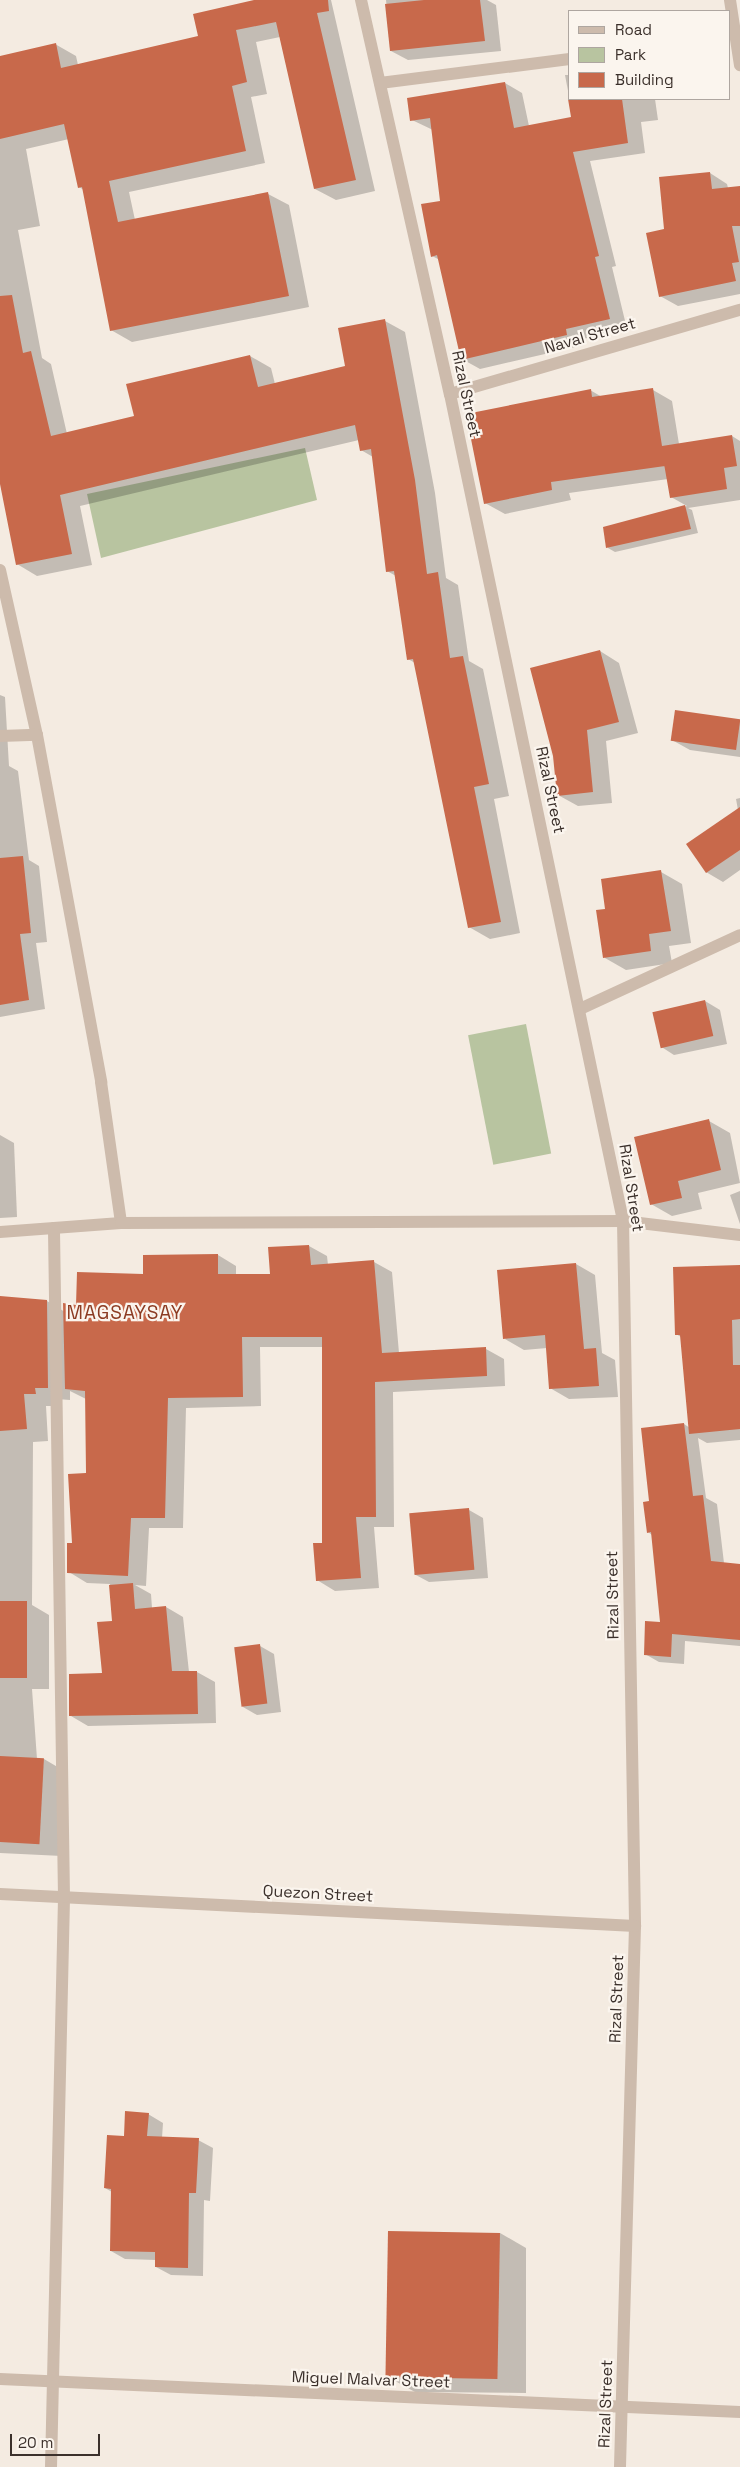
<!DOCTYPE html>
<style>
body{margin:0}
#map{position:relative;width:740px;height:2467px;overflow:hidden;background:#f4ebe1;font-family:"Space Grotesk",sans-serif}
div>[style]{position:absolute}
.green>*{inset:0;background:#b8c4a0;transform-origin:0 0}
.shadow>*{inset:0;background:#0003}
.building>*{inset:0;background:#c8694b;transform-origin:0 0}
.minor>*{height:12px;margin:-6px;padding:0 6px;transform-origin:6px;border-radius:6px;background:#cdbbac}
span{translate:-50% -50%;white-space:nowrap;text-align:center;line-height:1.15;-webkit-text-stroke:4.5px #fbf5ee;paint-order:stroke}
.street-label{font-size:16px;color:#3b302b}
.quarter-label{font-size:19px;color:#8c3b22;letter-spacing:1px}
.legend{position:absolute;left:568px;top:10px;width:162px;height:90px;box-sizing:border-box;background:#fbf5ee;border:1px solid #aea6a0;margin:0;padding:6px 9px;list-style:none;font-size:15px;color:#3b302b}
.legend li{display:flex;align-items:center;gap:10px;height:25px}
.legend b{width:25px;border:1px solid #aea6a0}
.scale{position:absolute;left:10px;top:2434px;width:90px;height:22px;box-sizing:border-box;border:2px solid #3b302b;border-top:0;padding-left:6px;font-size:15px;line-height:18px;white-space:nowrap;color:#3b302b;-webkit-text-stroke:4px #fbf5ee;paint-order:stroke}
</style>
<div id="map">
<div class="green">
<i style="clip-path:polygon(305px 448px,317px 500px,101px 558px,87px 494px)"></i>
<i style="left:526px;top:1024px;width:132px;height:59px;rotate:79deg"></i>
</div>
<div class="shadow">
<i style="clip-path:polygon(260px 0,331px 0,375px 191px,336px 200px,315px 189px,280px 37px,256px 42px,267px 94px,251px 97px,265px 163px,129px 192px,135px 220px,268px 194px,289px 205px,309px 307px,132px 342px,111px 330px,84px 190px,79px 187px,69px 139px,26px 149px,40px 226px,18px 230px,42px 358px,51px 364px,67px 434px,136px 417px,250px 356px,271px 368px,275px 384px,346px 367px,385px 321px,405px 332px,435px 493px,446px 578px,458px 585px,469px 661px,483px 669px,509px 796px,494px 799px,520px 933px,490px 939px,469px 927px,415px 663px,408px 659px,396px 576px,387px 571px,373px 457px,361px 450px,359px 440px,80px 506px,92px 565px,37px 576px,17px 564px,0 477px,0 79px,55px 44px,76px 56px,78px 65px,200px 37px)"></i>
<i style="clip-path:polygon(386px 0,487px 0,496px 5px,501px 51px,408px 60px,391px 51px)"></i>
<i style="clip-path:polygon(565px 75px,569px 75px,569px 96px)"></i>
<i style="clip-path:polygon(505px 83px,522px 93px,529px 126px,572px 118px,569px 99px,655px 99px,658px 120px,641px 122px,645px 153px,590px 161px,616px 266px,612px 267px,627px 329px,583px 339px,584px 345px,480px 369px,462px 359px,440px 260px,432px 256px,442px 202px,433px 130px,412px 120px)"></i>
<i style="clip-path:polygon(710px 173px,727px 184px,728px 188px,740px 187px,740px 294px,678px 306px,660px 296px,666px 230px)"></i>
<i style="clip-path:polygon(590px 390px,602px 397px,653px 390px,672px 401px,679px 444px,732px 436px,740px 441px,740px 500px,688px 508px,692px 510px,698px 533px,615px 552px,608px 548px,605px 528px,687px 506px,671px 497px,668px 479px,569px 493px,571px 500px,505px 514px,485px 503px)"></i>
<i style="clip-path:polygon(600px 651px,619px 663px,638px 733px,606px 741px,612px 803px,578px 806px,558px 795px)"></i>
<i style="clip-path:polygon(0 695px,5px 697px,9px 766px,18px 771px,29px 860px,39px 866px,47px 942px,36px 943px,45px 1009px,0 1017px)"></i>
<i style="clip-path:polygon(740px 720px,740px 757px,690px 750px,672px 740px)"></i>
<i style="clip-path:polygon(740px 798px,740px 870px,723px 882px,706px 872px,738px 810px,736px 799px)"></i>
<i style="clip-path:polygon(661px 872px,682px 884px,691px 943px,669px 946px,672px 963px,626px 970px,605px 958px,607px 910px)"></i>
<i style="clip-path:polygon(705px 1001px,720px 1010px,727px 1044px,674px 1055px,660px 1046px)"></i>
<i style="clip-path:polygon(709px 1121px,730px 1133px,740px 1183px,698px 1193px,702px 1209px,672px 1216px,651px 1204px)"></i>
<i style="clip-path:polygon(0 1135px,14px 1143px,17px 1217px,0 1218px)"></i>
<i style="clip-path:polygon(740px 1191px,740px 1224px,730px 1195px)"></i>
<i style="clip-path:polygon(309px 1246px,327px 1256px,328px 1265px,374px 1262px,392px 1272px,399px 1353px,486px 1349px,504px 1359px,505px 1386px,393px 1392px,394px 1527px,374px 1527px,379px 1588px,335px 1591px,317px 1580px,323px 1544px,323px 1347px,260px 1347px,261px 1406px,186px 1408px,183px 1528px,149px 1528px,146px 1586px,135px 1585px,151px 1594px,152px 1608px,166px 1607px,183px 1617px,189px 1672px,197px 1672px,215px 1682px,216px 1723px,88px 1726px,71px 1716px,103px 1674px,113px 1622px,110px 1584px,87px 1583px,69px 1572px,87px 1474px,86px 1399px,70px 1391px,70px 1400px,57px 1399px,57px 1406px,46px 1406px,48px 1441px,33px 1442px,32px 1605px,49px 1615px,49px 1689px,32px 1689px,37px 1759px,44px 1759px,66px 1772px,62px 1856px,0 1853px,0 1299px,47px 1301px,65px 1312px,144px 1275px,144px 1257px,218px 1255px,236px 1266px,236px 1275px,272px 1275px)"></i>
<i style="clip-path:polygon(576px 1264px,595px 1275px,602px 1353px,615px 1360px,618px 1397px,569px 1399px,550px 1388px,547px 1348px,524px 1350px,505px 1339px)"></i>
<i style="clip-path:polygon(740px 1272px,740px 1440px,707px 1443px,698px 1438px,706px 1498px,717px 1504px,724px 1563px,740px 1565px,740px 1646px,685px 1641px,684px 1664px,659px 1662px,645px 1654px,662px 1623px,652px 1535px,648px 1532px,650px 1502px,684px 1424px,690px 1428px,681px 1337px,676px 1334px)"></i>
<i style="clip-path:polygon(469px 1510px,483px 1518px,488px 1578px,429px 1582px,414px 1574px)"></i>
<i style="clip-path:polygon(260px 1646px,274px 1654px,281px 1712px,257px 1715px,243px 1707px)"></i>
<i style="clip-path:polygon(148px 2114px,163px 2123px,162px 2138px,198px 2140px,213px 2148px,210px 2201px,204px 2200px,203px 2276px,171px 2275px,156px 2267px,156px 2260px,125px 2259px,111px 2251px,112px 2192px,105px 2188px,126px 2137px)"></i>
<i style="clip-path:polygon(500px 2233px,526px 2248px,526px 2393px,415px 2392px,388px 2377px)"></i>
</div>
<div class="building">
<i style="clip-path:polygon(254px 0,328px 0,329px 11px,317px 13px,356px 180px,314px 189px,276px 22px,236px 30px,247px 82px,232px 86px,246px 151px,109px 181px,118px 222px,268px 192px,289px 296px,110px 331px,82px 187px,78px 188px,64px 124px,0 139px,0 56px,56px 43px,61px 68px,198px 36px,193px 14px)"></i>
<i style="clip-path:polygon(424px 0,480px 0,485px 41px,390px 51px,385px 4px)"></i>
<i style="clip-path:polygon(505px 82px,514px 128px,571px 117px,568px 99px,622px 99px,628px 143px,573px 152px,599px 256px,595px 257px,610px 319px,566px 329px,567px 335px,461px 360px,437px 255px,431px 257px,421px 204px,440px 201px,430px 118px,410px 121px,407px 98px)"></i>
<i style="clip-path:polygon(710px 172px,712px 189px,740px 186px,740px 226px,732px 226px,739px 262px,732px 263px,736px 281px,659px 297px,646px 233px,664px 229px,659px 177px)"></i>
<i style="clip-path:polygon(12px 295px,23px 353px,31px 351px,51px 436px,134px 416px,126px 384px,250px 355px,258px 387px,345px 366px,338px 328px,385px 319px,415px 480px,427px 574px,438px 572px,450px 658px,463px 656px,489px 784px,474px 787px,501px 922px,468px 928px,413px 659px,407px 660px,394px 571px,386px 572px,371px 449px,360px 451px,355px 425px,60px 495px,72px 554px,16px 565px,0 484px,0 296px)"></i>
<i style="clip-path:polygon(653px 388px,662px 446px,732px 435px,737px 466px,724px 468px,727px 489px,670px 498px,663px 458px,665px 466px,551px 482px,552px 490px,484px 504px,466px 414px,591px 389px,592px 397px)"></i>
<i style="clip-path:polygon(685px 505px,691px 529px,606px 548px,603px 527px)"></i>
<i style="clip-path:polygon(600px 650px,619px 722px,587px 730px,593px 792px,557px 796px,553px 756px,530px 668px)"></i>
<i style="left:675px;top:710px;width:66px;height:31px;rotate:8deg"></i>
<i style="clip-path:polygon(740px 807px,740px 850px,706px 873px,686px 844px)"></i>
<i style="clip-path:polygon(23px 856px,31px 933px,20px 934px,29px 1000px,0 1005px,0 858px)"></i>
<i style="clip-path:polygon(661px 870px,671px 931px,649px 934px,651px 951px,603px 958px,596px 910px,605px 909px,601px 879px)"></i>
<i style="left:705px;top:1000px;width:37px;height:54px;rotate:77deg"></i>
<i style="clip-path:polygon(709px 1119px,721px 1170px,678px 1181px,682px 1198px,650px 1205px,634px 1137px)"></i>
<i style="clip-path:polygon(309px 1245px,311px 1265px,374px 1260px,382px 1353px,486px 1347px,487px 1376px,375px 1382px,376px 1517px,356px 1517px,361px 1578px,316px 1581px,313px 1543px,322px 1543px,322px 1337px,242px 1337px,243px 1397px,168px 1398px,165px 1518px,131px 1518px,128px 1576px,67px 1573px,67px 1543px,72px 1543px,68px 1474px,86px 1473px,85px 1391px,65px 1389px,63px 1303px,76px 1305px,77px 1272px,143px 1274px,143px 1255px,218px 1254px,218px 1274px,270px 1274px,268px 1247px)"></i>
<i style="clip-path:polygon(576px 1263px,584px 1349px,596px 1348px,599px 1386px,549px 1389px,545px 1335px,503px 1339px,497px 1270px)"></i>
<i style="clip-path:polygon(740px 1265px,740px 1319px,732px 1320px,733px 1365px,740px 1365px,740px 1429px,689px 1434px,680px 1335px,675px 1335px,673px 1267px)"></i>
<i style="clip-path:polygon(0 1296px,47px 1300px,48px 1388px,35px 1388px,36px 1394px,24px 1394px,27px 1429px,0 1431px)"></i>
<i style="clip-path:polygon(684px 1423px,693px 1496px,703px 1495px,711px 1561px,740px 1564px,740px 1640px,672px 1634px,671px 1657px,644px 1655px,645px 1621px,660px 1622px,651px 1532px,647px 1533px,643px 1502px,649px 1501px,641px 1428px)"></i>
<i style="left:469px;top:1508px;width:62px;height:60px;rotate:85deg"></i>
<i style="clip-path:polygon(133px 1583px,135px 1609px,166px 1606px,172px 1671px,197px 1671px,198px 1714px,69px 1716px,69px 1674px,102px 1673px,97px 1622px,112px 1621px,109px 1585px)"></i>
<i style="left:0;top:1601px;width:27px;height:77px"></i>
<i style="left:260px;top:1644px;width:60px;height:26px;rotate:83deg"></i>
<i style="left:0;top:1756px;width:44px;height:86px;rotate:3deg"></i>
<i style="clip-path:polygon(125px 2111px,149px 2113px,147px 2136px,199px 2138px,196px 2193px,189px 2193px,188px 2268px,155px 2267px,155px 2252px,110px 2251px,111px 2189px,104px 2188px,107px 2135px,124px 2136px)"></i>
<i style="left:388px;top:2231px;width:112px;height:146px;rotate:1deg"></i>
</div>
<div class="minor">
<i style="left:361px;top:0;width:404px;rotate:77.3deg"></i>
<i style="left:450px;top:394px;width:845px;rotate:78.18deg"></i>
<i style="left:623px;top:1221px;width:705px;rotate:89.02deg"></i>
<i style="left:635px;top:1926px;width:541px;rotate:91.59deg"></i>
<i style="left:730px;top:0;width:66px;rotate:81.3deg"></i>
<i style="left:380px;top:83px;width:191px;rotate:-7.2deg"></i>
<i style="left:450px;top:394px;width:302px;rotate:-16.2deg"></i>
<i style="left:0;top:570px;width:169px;rotate:77.4deg"></i>
<i style="left:37px;top:735px;width:353px;rotate:79.5deg"></i>
<i style="left:101px;top:1082px;width:142px;rotate:81.9deg"></i>
<i style="left:0;top:736px;width:37px;rotate:-2deg"></i>
<i style="left:580px;top:1009px;width:176px;rotate:-24.8deg"></i>
<i style="left:0;top:1232px;width:121px;rotate:-4.3deg"></i>
<i style="left:121px;top:1223px;width:502px;rotate:-0.23deg"></i>
<i style="left:623px;top:1221px;width:118px;rotate:6.8deg"></i>
<i style="left:0;top:1894px;width:636px;rotate:2.88deg"></i>
<i style="left:0;top:2379px;width:741px;rotate:2.55deg"></i>
<i style="left:51px;top:2467px;width:570px;rotate:-88.69deg"></i>
<i style="left:64px;top:1897px;width:669px;rotate:-90.86deg"></i>
</div>
<div class="street-label">
<span style="left:590px;top:336px;rotate:-16deg">Naval Street</span>
<span style="left:466px;top:394px;rotate:78deg">Rizal Street</span>
<span style="left:550px;top:790px;rotate:78deg">Rizal Street</span>
<span style="left:631px;top:1188px;rotate:81deg">Rizal Street</span>
<span style="left:613px;top:1595px;rotate:-91deg">Rizal Street</span>
<span style="left:318px;top:1894px;rotate:3deg">Quezon Street</span>
<span style="left:617px;top:1999px;rotate:-88deg">Rizal Street</span>
<span style="left:371px;top:2380px;rotate:2deg">Miguel Malvar Street</span>
<span style="left:606px;top:2404px;rotate:-88deg">Rizal Street</span>
</div>
<div class="quarter-label">
<span style="left:125px;top:1313px">MAGSAYSAY</span>
</div>
<ul class="legend">
<li><b style="height:6px;background:#cdbbac"></b>Road</li>
<li><b style="height:14px;background:#b8c4a0"></b>Park</li>
<li><b style="height:14px;background:#c8694b"></b>Building</li>
</ul>
<div class="scale">20 m</div>
</div>
